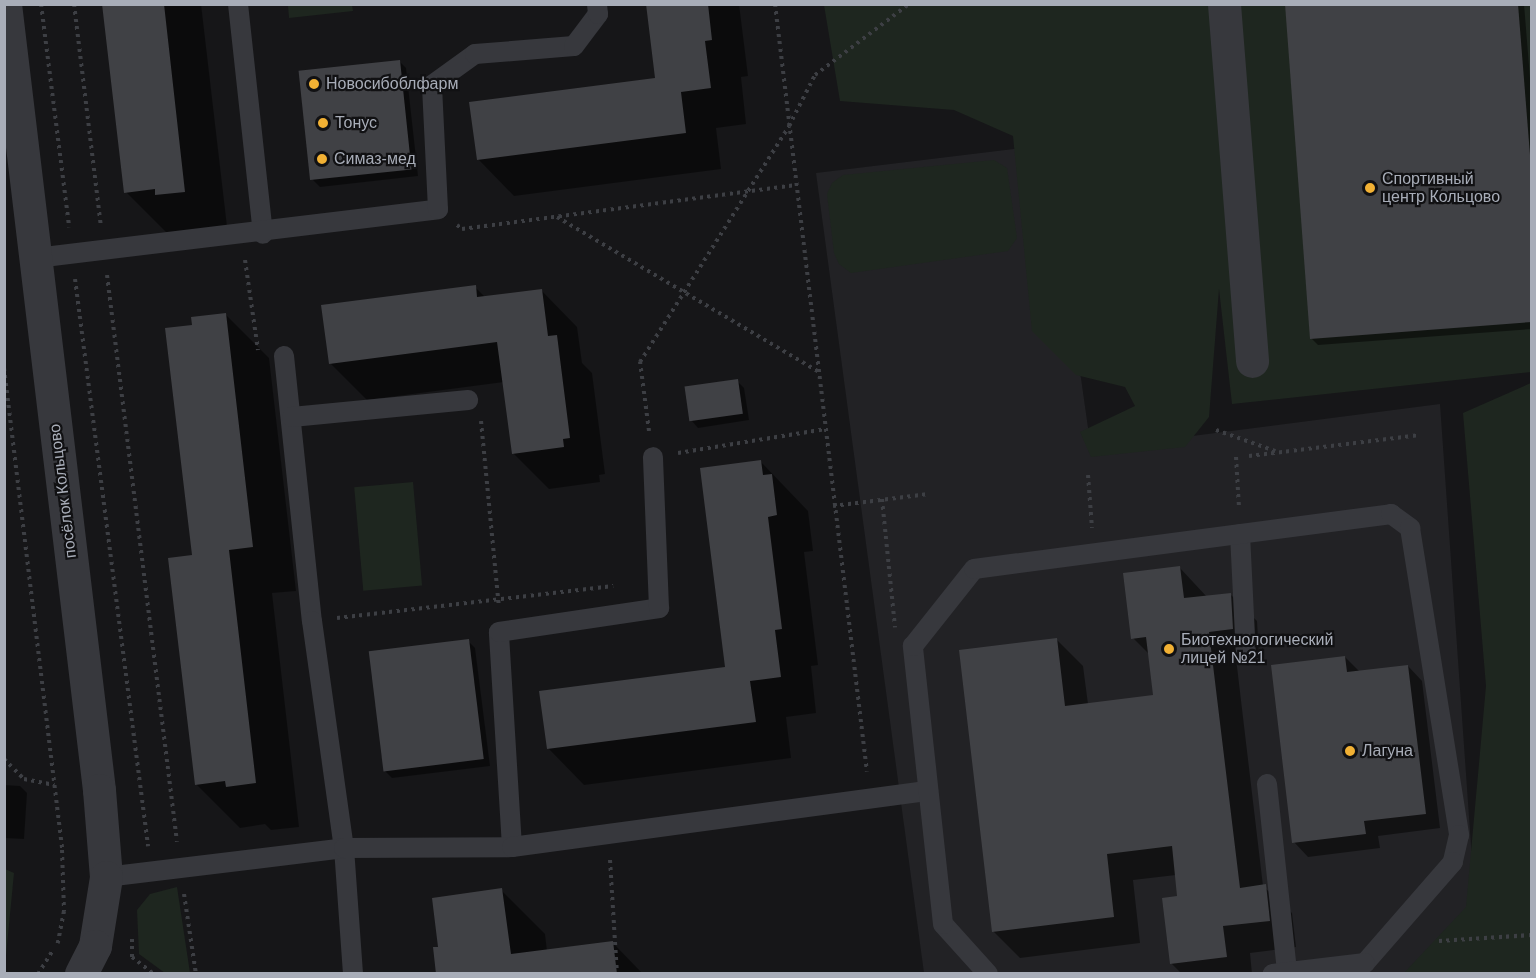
<!DOCTYPE html>
<meta charset="utf-8">
<style>
body{margin:0}
#map{position:relative;width:1536px;height:978px;overflow:hidden;background:#161618;font-family:Helvetica,sans-serif}
div>[style]{position:absolute}
.built>*{inset:0;background:#222225}
.green>*{inset:0;background:#1e261f;transform-origin:0 0}
.shadow>*{inset:0;background:#0007}
.building>*{inset:0;background:#404145;transform-origin:0 0}
.path>*{height:4px;margin-top:-2px;transform-origin:0;background:repeating-linear-gradient(90deg,#3d3f44 0 3px,transparent 0 7.5px)}
.lane>*{height:20px;margin:-10px;padding:0 10px;transform-origin:10px;border-radius:10px;background:#37383d}
.street>*{height:33px;margin:-16.5px;padding:0 16.5px;transform-origin:16.5px;border-radius:16.5px;background:#37383d}
.dots>*{width:16px;height:16px;translate:-50% -50%;box-sizing:border-box;border:3px solid #111113;border-radius:50%}
span{translate:-50% -50%;white-space:nowrap;text-align:center;line-height:1.15;-webkit-text-stroke:4.5px #111113;paint-order:stroke}
.poi-label{font-size:16px;color:#a8adb8}
.left{translate:0 -50%;text-align:left}
.street-label{font-size:16px;color:#a8adb8}
.frame{position:absolute;inset:0;border:6px solid #a8adb8;pointer-events:none}
</style>
<div id="map">
<div class="built">
<i style="clip-path:polygon(1048px 145px,1091px 449px,1440px 404px,1480px 973px,924px 973px,816px 173px)"></i>
</div>
<div class="green">
<i style="clip-path:polygon(288px 5px,352px 5px,353px 11px,289px 18px)"></i>
<i style="clip-path:polygon(824px 5px,1531px 5px,1531px 372px,1232px 404px,1219px 289px,1209px 417px,1185px 447px,1091px 457px,1080px 432px,1135px 406px,1125px 387px,1076px 375px,1032px 331px,1013px 136px,954px 110px,840px 101px)"></i>
<i style="clip-path:polygon(994px 160px,1007px 168px,1017px 238px,1008px 251px,851px 273px,839px 264px,834px 253px,827px 194px,832px 183px,843px 175px)"></i>
<i style="clip-path:polygon(1531px 383px,1531px 973px,1404px 973px,1466px 907px,1486px 686px,1463px 413px)"></i>
<i style="left:413px;top:482px;width:104px;height:59px;rotate:85deg"></i>
<i style="clip-path:polygon(5px 869px,14px 873px,5px 966px)"></i>
<i style="clip-path:polygon(177px 887px,190px 973px,165px 973px,139px 954px,137px 910px,150px 894px)"></i>
</div>
<div class="shadow">
<i style="clip-path:polygon(104px 4px,201px 4px,228px 235px,170px 236px,126px 192px)"></i>
<i style="clip-path:polygon(647px 4px,739px 4px,748px 76px,741px 77px,746px 124px,716px 128px,721px 169px,514px 196px,478px 159px,657px 79px)"></i>
<i style="clip-path:polygon(1286px 4px,1524px 4px,1532px 103px,1532px 329px,1318px 345px,1311px 338px)"></i>
<i style="clip-path:polygon(399px 61px,406px 68px,418px 176px,320px 187px,313px 180px)"></i>
<i style="clip-path:polygon(475px 287px,486px 298px,541px 290px,577px 327px,582px 363px,592px 373px,605px 474px,599px 475px,600px 482px,549px 489px,513px 453px,504px 382px,367px 400px,331px 364px)"></i>
<i style="clip-path:polygon(225px 314px,269px 358px,296px 591px,272px 593px,299px 827px,271px 830px,265px 824px,240px 828px,196px 784px,193px 326px)"></i>
<i style="clip-path:polygon(737px 381px,744px 388px,749px 420px,698px 428px,691px 420px)"></i>
<i style="clip-path:polygon(761px 462px,808px 511px,813px 551px,804px 552px,818px 665px,811px 666px,816px 713px,786px 717px,791px 758px,584px 785px,548px 748px,726px 668px)"></i>
<i style="clip-path:polygon(1180px 568px,1207px 597px,1230px 594px,1257px 621px,1259px 656px,1236px 658px,1263px 886px,1292px 913px,1296px 947px,1250px 953px,1252px 974px,1182px 974px,1171px 963px,1179px 897px,1176px 875px,1133px 880px,1140px 943px,1020px 958px,993px 931px,1056px 639px,1083px 666px,1088px 704px,1155px 696px,1150px 655px,1133px 638px)"></i>
<i style="clip-path:polygon(468px 641px,475px 648px,490px 766px,392px 778px,385px 771px)"></i>
<i style="clip-path:polygon(1345px 657px,1360px 672px,1408px 666px,1422px 681px,1440px 828px,1378px 836px,1380px 848px,1308px 857px,1294px 842px)"></i>
<i style="clip-path:polygon(4px 785px,20px 786px,27px 793px,24px 839px,4px 838px)"></i>
<i style="clip-path:polygon(501px 890px,545px 934px,547px 951px,612px 942px,643px 974px,438px 974px,440px 948px)"></i>
</div>
<div class="building">
<i style="clip-path:polygon(102px 4px,164px 4px,185px 192px,155px 195px,155px 189px,124px 193px)"></i>
<i style="clip-path:polygon(646px 4px,708px 4px,712px 40px,705px 41px,711px 88px,681px 92px,686px 133px,477px 160px,469px 102px,655px 78px)"></i>
<i style="clip-path:polygon(1285px 4px,1518px 4px,1532px 180px,1532px 322px,1310px 339px)"></i>
<i style="left:400px;top:60px;width:110px;height:102px;rotate:84deg"></i>
<i style="clip-path:polygon(476px 285px,477px 297px,542px 289px,548px 336px,557px 335px,570px 438px,563px 439px,564px 447px,512px 454px,497px 342px,329px 364px,321px 305px)"></i>
<i style="clip-path:polygon(226px 313px,253px 547px,229px 550px,256px 783px,226px 787px,225px 781px,195px 785px,168px 558px,192px 555px,165px 328px,192px 325px,191px 317px)"></i>
<i style="left:738px;top:379px;width:35px;height:54px;rotate:82deg"></i>
<i style="clip-path:polygon(761px 460px,763px 475px,772px 474px,777px 515px,768px 517px,782px 629px,775px 630px,781px 677px,750px 681px,756px 722px,547px 749px,539px 691px,725px 667px,700px 468px)"></i>
<i style="clip-path:polygon(1180px 566px,1184px 598px,1231px 593px,1233px 629px,1209px 632px,1240px 888px,1266px 884px,1270px 921px,1223px 926px,1227px 957px,1170px 964px,1162px 898px,1177px 896px,1172px 846px,1107px 854px,1114px 917px,992px 932px,959px 650px,1057px 638px,1065px 706px,1153px 695px,1146px 637px,1131px 639px,1123px 573px)"></i>
<i style="left:469px;top:639px;width:121px;height:101px;rotate:83deg"></i>
<i style="clip-path:polygon(1345px 656px,1347px 672px,1408px 665px,1426px 814px,1364px 821px,1366px 834px,1292px 843px,1271px 665px)"></i>
<i style="clip-path:polygon(502px 888px,511px 954px,613px 941px,617px 974px,436px 974px,433px 947px,438px 947px,432px 898px)"></i>
</div>
<div class="path">
<i style="left:41px;top:4px;width:225px;rotate:82.8deg"></i>
<i style="left:74px;top:4px;width:224px;rotate:83.1deg"></i>
<i style="left:775px;top:4px;width:773px;rotate:83.17deg"></i>
<i style="left:557px;top:217px;width:304px;rotate:30.6deg"></i>
<i style="left:457px;top:225px;width:6px;rotate:39deg"></i>
<i style="left:462px;top:229px;width:337px;rotate:-7.5deg"></i>
<i style="left:245px;top:260px;width:91px;rotate:81.8deg"></i>
<i style="left:107px;top:275px;width:571px;rotate:82.96deg"></i>
<i style="left:75px;top:279px;width:572px;rotate:82.66deg"></i>
<i style="left:4px;top:368px;width:485px;rotate:83.1deg"></i>
<i style="left:62px;top:850px;width:61px;rotate:88.1deg"></i>
<i style="left:64px;top:911px;width:33px;rotate:101deg"></i>
<i style="left:481px;top:421px;width:187px;rotate:84.5deg"></i>
<i style="left:1216px;top:430px;width:63px;rotate:19.6deg"></i>
<i style="left:649px;top:431px;width:70px;rotate:-97.4deg"></i>
<i style="left:640px;top:362px;width:279px;rotate:-57.7deg"></i>
<i style="left:789px;top:126px;width:57px;rotate:-63deg"></i>
<i style="left:815px;top:75px;width:118px;rotate:-37.1deg"></i>
<i style="left:678px;top:453px;width:150px;rotate:-9.2deg"></i>
<i style="left:1249px;top:456px;width:172px;rotate:-7deg"></i>
<i style="left:1236px;top:457px;width:50px;rotate:86.6deg"></i>
<i style="left:1088px;top:475px;width:53px;rotate:85.7deg"></i>
<i style="left:882px;top:499px;width:129px;rotate:84.2deg"></i>
<i style="left:833px;top:506px;width:96px;rotate:-7.2deg"></i>
<i style="left:337px;top:618px;width:278px;rotate:-6.6deg"></i>
<i style="left:4px;top:759px;width:28px;rotate:45deg"></i>
<i style="left:24px;top:779px;width:31px;rotate:11deg"></i>
<i style="left:610px;top:860px;width:114px;rotate:86.5deg"></i>
<i style="left:184px;top:894px;width:81px;rotate:81.5deg"></i>
<i style="left:132px;top:939px;width:18px;rotate:90deg"></i>
<i style="left:132px;top:957px;width:28px;rotate:38deg"></i>
<i style="left:1439px;top:941px;width:93px;rotate:-3.7deg"></i>
<i style="left:38px;top:974px;width:26px;rotate:-58deg"></i>
</div>
<div class="lane">
<i style="left:238px;top:4px;width:231px;rotate:83.8deg"></i>
<i style="left:36px;top:258px;width:405px;rotate:-6.9deg"></i>
<i style="left:438px;top:209px;width:124px;rotate:-92.8deg"></i>
<i style="left:432px;top:85px;width:53px;rotate:-35.8deg"></i>
<i style="left:475px;top:54px;width:99px;rotate:-4.6deg"></i>
<i style="left:574px;top:46px;width:40px;rotate:-53deg"></i>
<i style="left:598px;top:14px;width:10px;rotate:-96deg"></i>
<i style="left:284px;top:356px;width:266px;rotate:84deg"></i>
<i style="left:312px;top:621px;width:229px;rotate:82deg"></i>
<i style="left:344px;top:848px;width:126px;rotate:85.9deg"></i>
<i style="left:292px;top:417px;width:177px;rotate:-5.5deg"></i>
<i style="left:1240px;top:534px;width:121px;rotate:87.2deg"></i>
<i style="left:1267px;top:784px;width:188px;rotate:83.9deg"></i>
<i style="left:512px;top:847px;width:215px;rotate:-93.5deg"></i>
<i style="left:499px;top:632px;width:162px;rotate:-8.5deg"></i>
<i style="left:659px;top:608px;width:151px;rotate:-92.3deg"></i>
<i style="left:106px;top:877px;width:240px;rotate:-6.9deg"></i>
<i style="left:344px;top:848px;width:168px;rotate:-0.3deg"></i>
<i style="left:512px;top:847px;width:420px;rotate:-7.7deg"></i>
<i style="left:988px;top:974px;width:67px;rotate:-132deg"></i>
<i style="left:943px;top:924px;width:280px;rotate:-96.2deg"></i>
<i style="left:913px;top:646px;width:98px;rotate:-51.6deg"></i>
<i style="left:974px;top:569px;width:421px;rotate:-7.5deg"></i>
<i style="left:1391px;top:514px;width:24px;rotate:36deg"></i>
<i style="left:1410px;top:528px;width:311px;rotate:80.9deg"></i>
<i style="left:1459px;top:835px;width:28px;rotate:103deg"></i>
<i style="left:1453px;top:862px;width:134px;rotate:131.1deg"></i>
<i style="left:1365px;top:963px;width:93px;rotate:173.2deg"></i>
</div>
<div class="street">
<i style="left:5px;top:4px;width:792px;rotate:83.18deg"></i>
<i style="left:99px;top:790px;width:87px;rotate:85.4deg"></i>
<i style="left:106px;top:877px;width:70px;rotate:99.1deg"></i>
<i style="left:95px;top:946px;width:31px;rotate:117deg"></i>
<i style="left:1224px;top:4px;width:358px;rotate:85.5deg"></i>
</div>
<div class="dots">
<i style="left:314px;top:84px;background:#f2b134"></i>
<i style="left:323px;top:123px;background:#f2b134"></i>
<i style="left:322px;top:159px;background:#f2b134"></i>
<i style="left:1370px;top:188px;background:#f2b134"></i>
<i style="left:1169px;top:649px;background:#f2b134"></i>
<i style="left:1350px;top:751px;background:#f2b134"></i>
</div>
<div class="poi-label">
<span class="left" style="left:326px;top:84px">Новосибоблфарм</span>
<span class="left" style="left:335px;top:123px">Тонус</span>
<span class="left" style="left:334px;top:159px">Симаз-мед</span>
<span class="left" style="left:1382px;top:188px">Спортивный<br>центр Кольцово</span>
<span class="left" style="left:1181px;top:649px">Биотехнологический<br>лицей №21</span>
<span class="left" style="left:1362px;top:751px">Лагуна</span>
</div>
<div class="street-label">
<span style="left:63px;top:491px;rotate:-97deg">посёлок Кольцово</span>
</div>
<div class="frame"></div>
</div>
